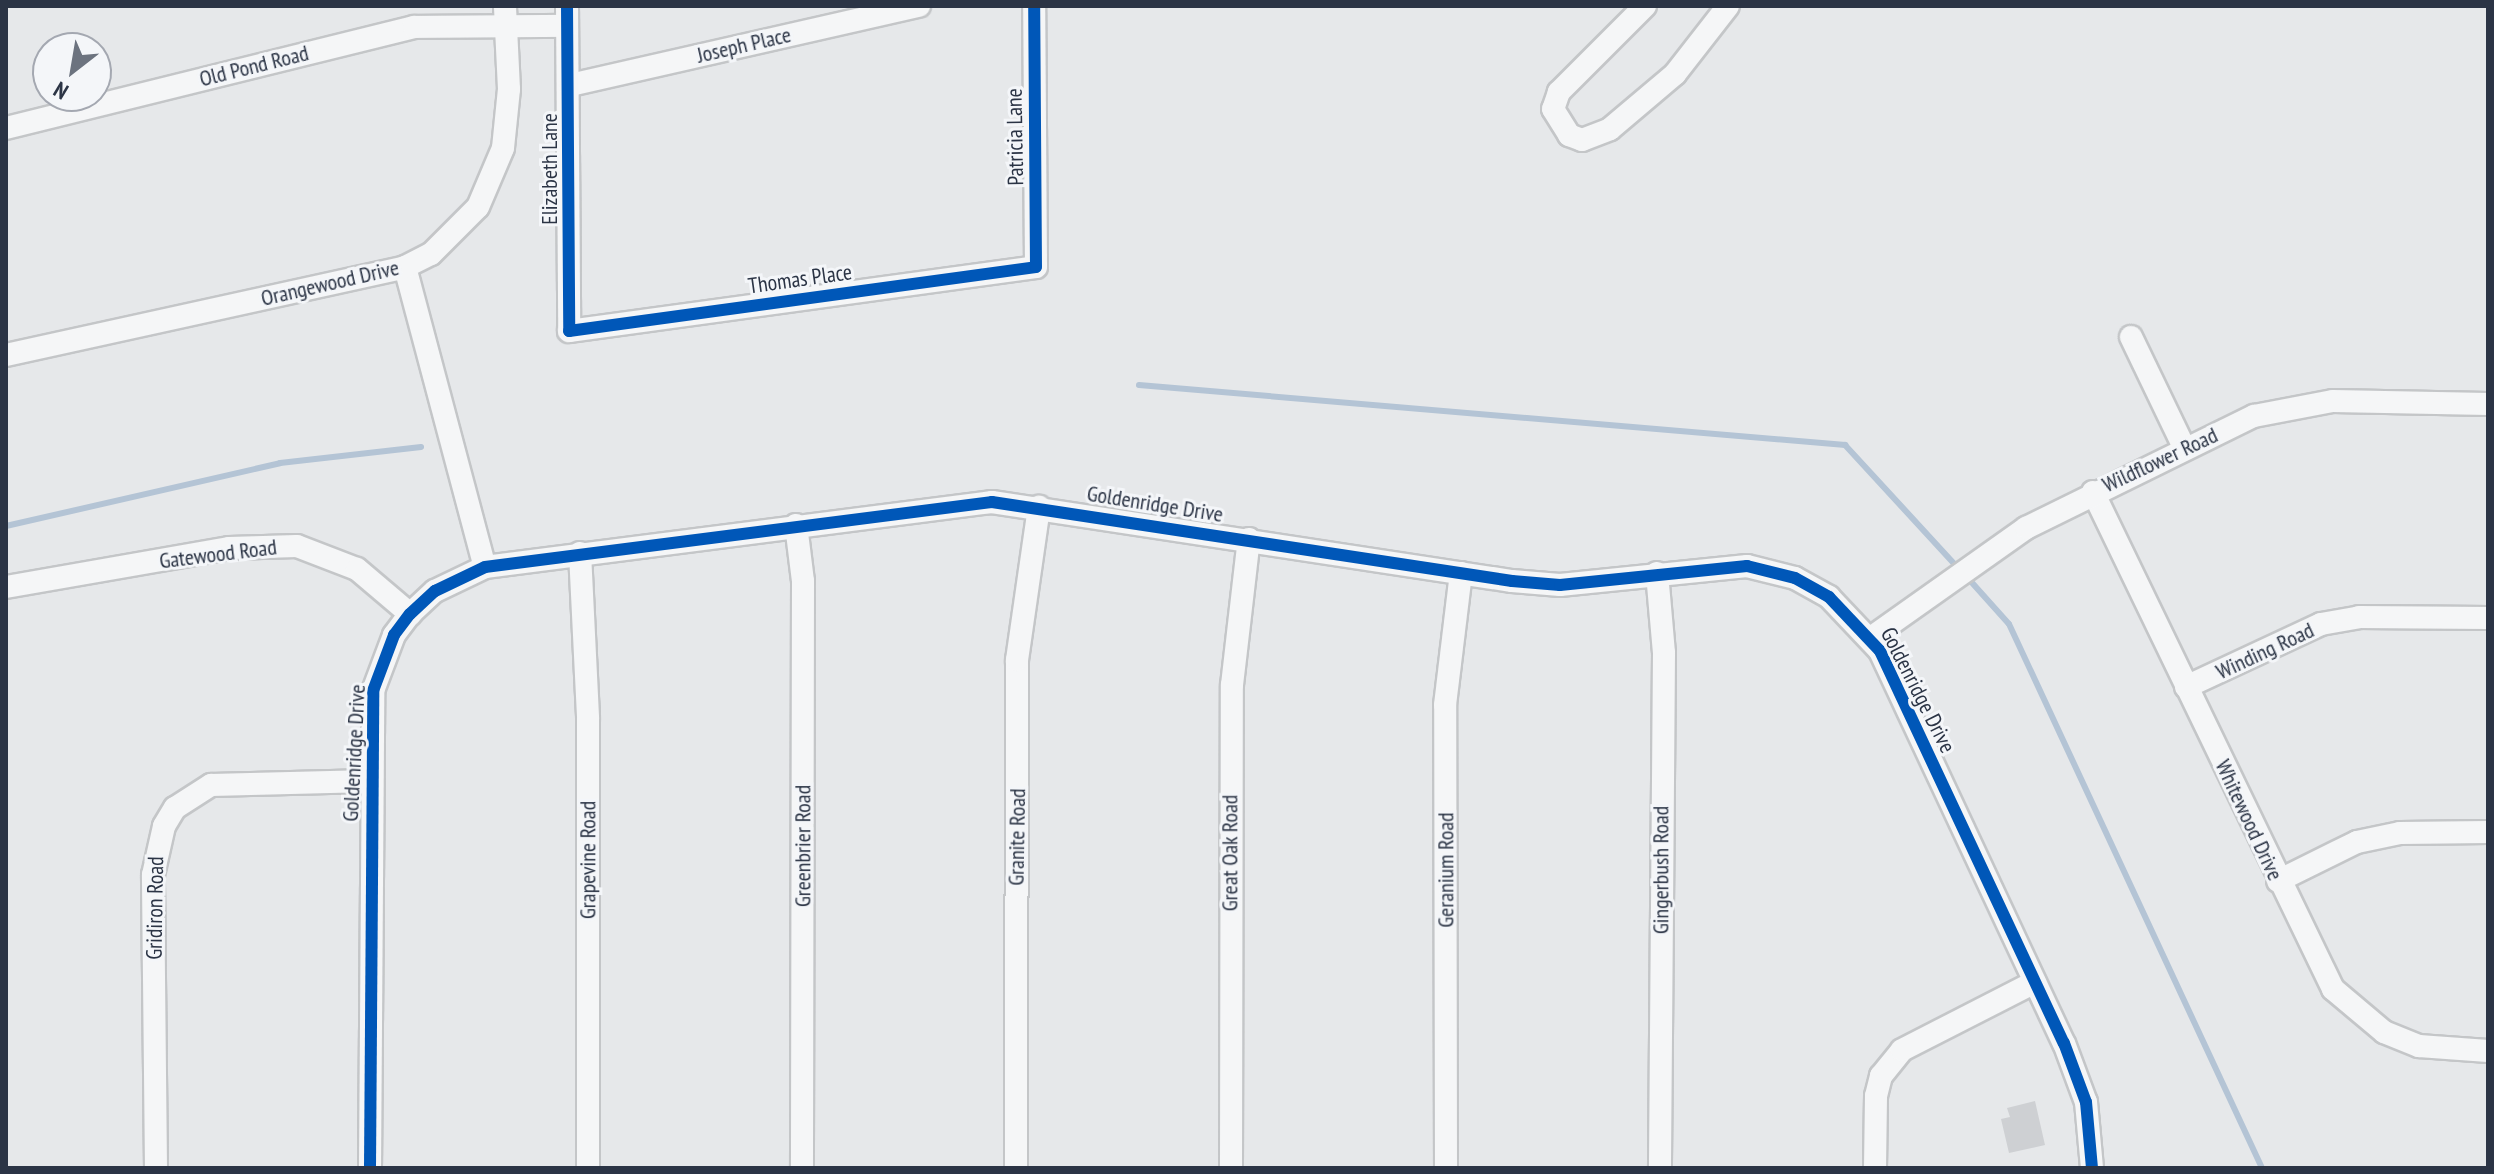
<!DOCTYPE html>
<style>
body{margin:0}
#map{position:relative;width:2494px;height:1174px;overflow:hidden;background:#e6e8ea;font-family:"PT Sans Narrow",sans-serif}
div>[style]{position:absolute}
.stream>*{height:6px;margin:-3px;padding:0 3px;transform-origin:3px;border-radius:3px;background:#b4c4d5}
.building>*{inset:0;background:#ced0d3}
.roads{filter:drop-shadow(2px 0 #c4c6c8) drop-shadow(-2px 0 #c4c6c8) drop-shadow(0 2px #c4c6c8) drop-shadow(0 -2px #c4c6c8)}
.minor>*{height:22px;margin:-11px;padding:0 11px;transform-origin:11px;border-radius:11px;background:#f5f6f7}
.cycleway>*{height:12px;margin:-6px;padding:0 6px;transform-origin:6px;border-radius:6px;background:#0057b8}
span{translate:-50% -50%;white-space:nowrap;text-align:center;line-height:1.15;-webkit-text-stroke:6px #f4f6f9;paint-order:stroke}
.street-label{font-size:22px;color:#2b3445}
.frame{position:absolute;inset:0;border:8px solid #2b3445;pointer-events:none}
.north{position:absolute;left:32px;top:32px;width:80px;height:80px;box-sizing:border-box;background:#f4f6f9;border:2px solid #a4a8b1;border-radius:50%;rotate:211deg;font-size:22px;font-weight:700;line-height:32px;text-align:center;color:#2b3445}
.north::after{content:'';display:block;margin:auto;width:28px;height:36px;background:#6c737f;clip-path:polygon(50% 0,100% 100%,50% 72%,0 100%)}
</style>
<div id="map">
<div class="stream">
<i style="left:1139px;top:385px;width:709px;rotate:4.86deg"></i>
<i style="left:1845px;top:445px;width:167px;rotate:47.4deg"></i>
<i style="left:6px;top:526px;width:281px;rotate:-12.9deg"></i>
<i style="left:280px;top:463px;width:142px;rotate:-6.5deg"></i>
<i style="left:1966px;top:576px;width:64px;rotate:48.1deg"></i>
<i style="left:2009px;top:624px;width:600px;rotate:65.06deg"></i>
</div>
<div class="building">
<i style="clip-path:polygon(2035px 1101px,2045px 1145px,2009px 1153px,2001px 1119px,2010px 1117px,2007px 1108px)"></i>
</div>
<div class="roads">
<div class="minor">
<i style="left:567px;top:6px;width:325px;rotate:89.6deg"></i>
<i style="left:569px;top:331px;width:471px;rotate:-7.8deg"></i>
<i style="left:1036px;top:267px;width:261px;rotate:-90.4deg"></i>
<i style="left:1645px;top:6px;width:122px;rotate:135deg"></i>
<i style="left:1559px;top:92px;width:18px;rotate:109deg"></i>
<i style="left:1553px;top:109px;width:31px;rotate:58deg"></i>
<i style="left:1569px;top:135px;width:14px;rotate:21deg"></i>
<i style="left:1582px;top:140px;width:30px;rotate:-21deg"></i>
<i style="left:1610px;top:129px;width:85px;rotate:-40.2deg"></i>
<i style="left:1675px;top:74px;width:86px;rotate:-52.1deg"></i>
<i style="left:570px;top:85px;width:358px;rotate:-12.8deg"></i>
<i style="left:6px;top:128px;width:420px;rotate:-13.9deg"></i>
<i style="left:414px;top:27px;width:153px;rotate:-0.4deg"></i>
<i style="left:405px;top:267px;width:310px;rotate:75.1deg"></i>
<i style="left:2131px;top:337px;width:124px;rotate:64.3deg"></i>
<i style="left:6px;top:355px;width:409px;rotate:-12.4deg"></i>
<i style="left:405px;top:267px;width:29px;rotate:-27deg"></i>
<i style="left:431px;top:254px;width:66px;rotate:-45deg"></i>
<i style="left:478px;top:207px;width:64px;rotate:-67deg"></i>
<i style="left:503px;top:148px;width:59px;rotate:-84.2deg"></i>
<i style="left:509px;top:89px;width:83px;rotate:-92.8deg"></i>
<i style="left:2093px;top:492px;width:552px;rotate:64.22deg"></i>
<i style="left:2333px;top:989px;width:67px;rotate:40.1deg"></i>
<i style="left:2384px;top:1032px;width:38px;rotate:22deg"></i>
<i style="left:2419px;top:1046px;width:69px;rotate:4.1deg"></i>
<i style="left:796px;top:525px;width:56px;rotate:82.9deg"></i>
<i style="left:803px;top:581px;width:587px;rotate:90.1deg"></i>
<i style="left:580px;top:553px;width:166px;rotate:87.2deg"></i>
<i style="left:588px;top:719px;width:449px;rotate:90deg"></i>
<i style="left:1657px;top:573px;width:80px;rotate:85deg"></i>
<i style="left:1664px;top:653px;width:515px;rotate:90.45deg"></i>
<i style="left:6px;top:587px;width:226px;rotate:-9.9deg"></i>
<i style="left:229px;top:548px;width:68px;rotate:-1.7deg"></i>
<i style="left:297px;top:546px;width:64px;rotate:21deg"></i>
<i style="left:357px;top:569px;width:70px;rotate:40.3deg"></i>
<i style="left:1872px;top:637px;width:189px;rotate:-35.3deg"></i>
<i style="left:2026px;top:528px;width:254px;rotate:-26.2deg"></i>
<i style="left:2254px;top:416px;width:80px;rotate:-10.8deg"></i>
<i style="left:2333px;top:401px;width:155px;rotate:1.1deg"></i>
<i style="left:2186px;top:687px;width:149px;rotate:-25deg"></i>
<i style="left:2321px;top:624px;width:39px;rotate:-10deg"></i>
<i style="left:2359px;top:617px;width:129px;rotate:0.4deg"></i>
<i style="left:2278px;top:881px;width:88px;rotate:-26.3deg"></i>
<i style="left:2357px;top:842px;width:44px;rotate:-11.8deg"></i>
<i style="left:2400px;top:833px;width:88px;rotate:-0.7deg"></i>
<i style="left:156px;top:1168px;width:293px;rotate:-90.6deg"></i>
<i style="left:153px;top:875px;width:50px;rotate:-77.3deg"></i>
<i style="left:164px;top:826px;width:21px;rotate:-59deg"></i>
<i style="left:175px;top:808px;width:43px;rotate:-32.6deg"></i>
<i style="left:211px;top:785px;width:159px;rotate:-1.4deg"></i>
<i style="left:370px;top:1168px;width:477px;rotate:-89.6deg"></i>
<i style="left:373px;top:691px;width:60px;rotate:-69.4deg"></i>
<i style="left:394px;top:635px;width:26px;rotate:-53deg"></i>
<i style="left:410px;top:614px;width:34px;rotate:-43deg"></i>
<i style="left:435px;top:591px;width:55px;rotate:-25.6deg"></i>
<i style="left:485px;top:567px;width:511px;rotate:-7.31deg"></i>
<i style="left:992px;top:502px;width:526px;rotate:8.64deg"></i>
<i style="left:1512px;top:581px;width:48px;rotate:4.8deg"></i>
<i style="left:1560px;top:585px;width:188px;rotate:-5.8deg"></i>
<i style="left:1747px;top:566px;width:49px;rotate:14deg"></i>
<i style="left:1795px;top:578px;width:39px;rotate:29deg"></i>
<i style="left:1829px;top:597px;width:74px;rotate:46.6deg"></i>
<i style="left:1880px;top:651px;width:433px;rotate:64.9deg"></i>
<i style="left:2064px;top:1043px;width:63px;rotate:69.6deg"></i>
<i style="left:2086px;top:1102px;width:66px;rotate:84.8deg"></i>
<i style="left:1016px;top:1168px;width:508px;rotate:-89.89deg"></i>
<i style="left:1017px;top:660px;width:155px;rotate:-81.8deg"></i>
<i style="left:1231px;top:1168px;width:483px;rotate:-89.9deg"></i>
<i style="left:1232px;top:685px;width:147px;rotate:-83.4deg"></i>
<i style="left:1446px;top:1168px;width:463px;rotate:-90.1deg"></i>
<i style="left:1445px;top:705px;width:133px;rotate:-83.1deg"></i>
<i style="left:1875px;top:1168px;width:72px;rotate:-89.2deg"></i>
<i style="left:1876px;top:1096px;width:21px;rotate:-76deg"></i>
<i style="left:1881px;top:1076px;width:33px;rotate:-51deg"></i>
<i style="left:1902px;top:1050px;width:149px;rotate:-27.1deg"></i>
</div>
</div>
<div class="cycleway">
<i style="left:567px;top:6px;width:325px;rotate:89.6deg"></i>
<i style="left:569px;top:331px;width:471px;rotate:-7.8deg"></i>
<i style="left:1036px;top:267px;width:261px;rotate:-90.4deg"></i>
<i style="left:370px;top:1168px;width:477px;rotate:-89.6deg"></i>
<i style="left:373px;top:691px;width:60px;rotate:-69.4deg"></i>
<i style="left:394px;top:635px;width:26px;rotate:-53deg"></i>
<i style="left:410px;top:614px;width:34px;rotate:-43deg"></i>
<i style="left:435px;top:591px;width:55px;rotate:-25.6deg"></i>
<i style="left:485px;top:567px;width:511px;rotate:-7.31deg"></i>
<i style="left:992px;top:502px;width:526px;rotate:8.64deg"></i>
<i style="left:1512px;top:581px;width:48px;rotate:4.8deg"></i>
<i style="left:1560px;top:585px;width:188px;rotate:-5.8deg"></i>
<i style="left:1747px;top:566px;width:49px;rotate:14deg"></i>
<i style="left:1795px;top:578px;width:39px;rotate:29deg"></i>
<i style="left:1829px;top:597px;width:74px;rotate:46.6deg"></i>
<i style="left:1880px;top:651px;width:433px;rotate:64.9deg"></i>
<i style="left:2064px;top:1043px;width:63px;rotate:69.6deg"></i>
<i style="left:2086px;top:1102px;width:66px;rotate:84.8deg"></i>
</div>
<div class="street-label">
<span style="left:744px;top:45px;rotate:-13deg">Joseph Place</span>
<span style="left:254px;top:66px;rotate:-14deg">Old Pond Road</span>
<span style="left:1015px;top:137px;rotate:-91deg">Patricia Lane</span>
<span style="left:550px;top:169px;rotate:-90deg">Elizabeth Lane</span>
<span style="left:800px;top:279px;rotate:-8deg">Thomas Place</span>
<span style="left:330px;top:283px;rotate:-13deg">Orangewood Drive</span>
<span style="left:2160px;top:460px;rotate:-25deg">Wildflower Road</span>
<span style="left:1155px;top:504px;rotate:9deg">Goldenridge Drive</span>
<span style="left:218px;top:554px;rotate:-7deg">Gatewood Road</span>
<span style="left:2265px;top:651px;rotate:-25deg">Winding Road</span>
<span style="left:1918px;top:690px;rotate:63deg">Goldenridge Drive</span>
<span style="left:354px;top:753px;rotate:-87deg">Goldenridge Drive</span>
<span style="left:2249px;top:820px;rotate:65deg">Whitewood Drive</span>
<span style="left:1017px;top:837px;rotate:-89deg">Granite Road</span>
<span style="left:803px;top:846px;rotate:-90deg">Greenbrier Road</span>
<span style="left:1230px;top:853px;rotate:-90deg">Great Oak Road</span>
<span style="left:588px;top:860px;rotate:-90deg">Grapevine Road</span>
<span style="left:1446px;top:870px;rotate:-90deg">Geranium Road</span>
<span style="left:1661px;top:870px;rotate:-90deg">Gingerbush Road</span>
<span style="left:155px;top:908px;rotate:-89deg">Gridiron Road</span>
</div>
<div class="frame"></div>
<div class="north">N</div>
</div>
